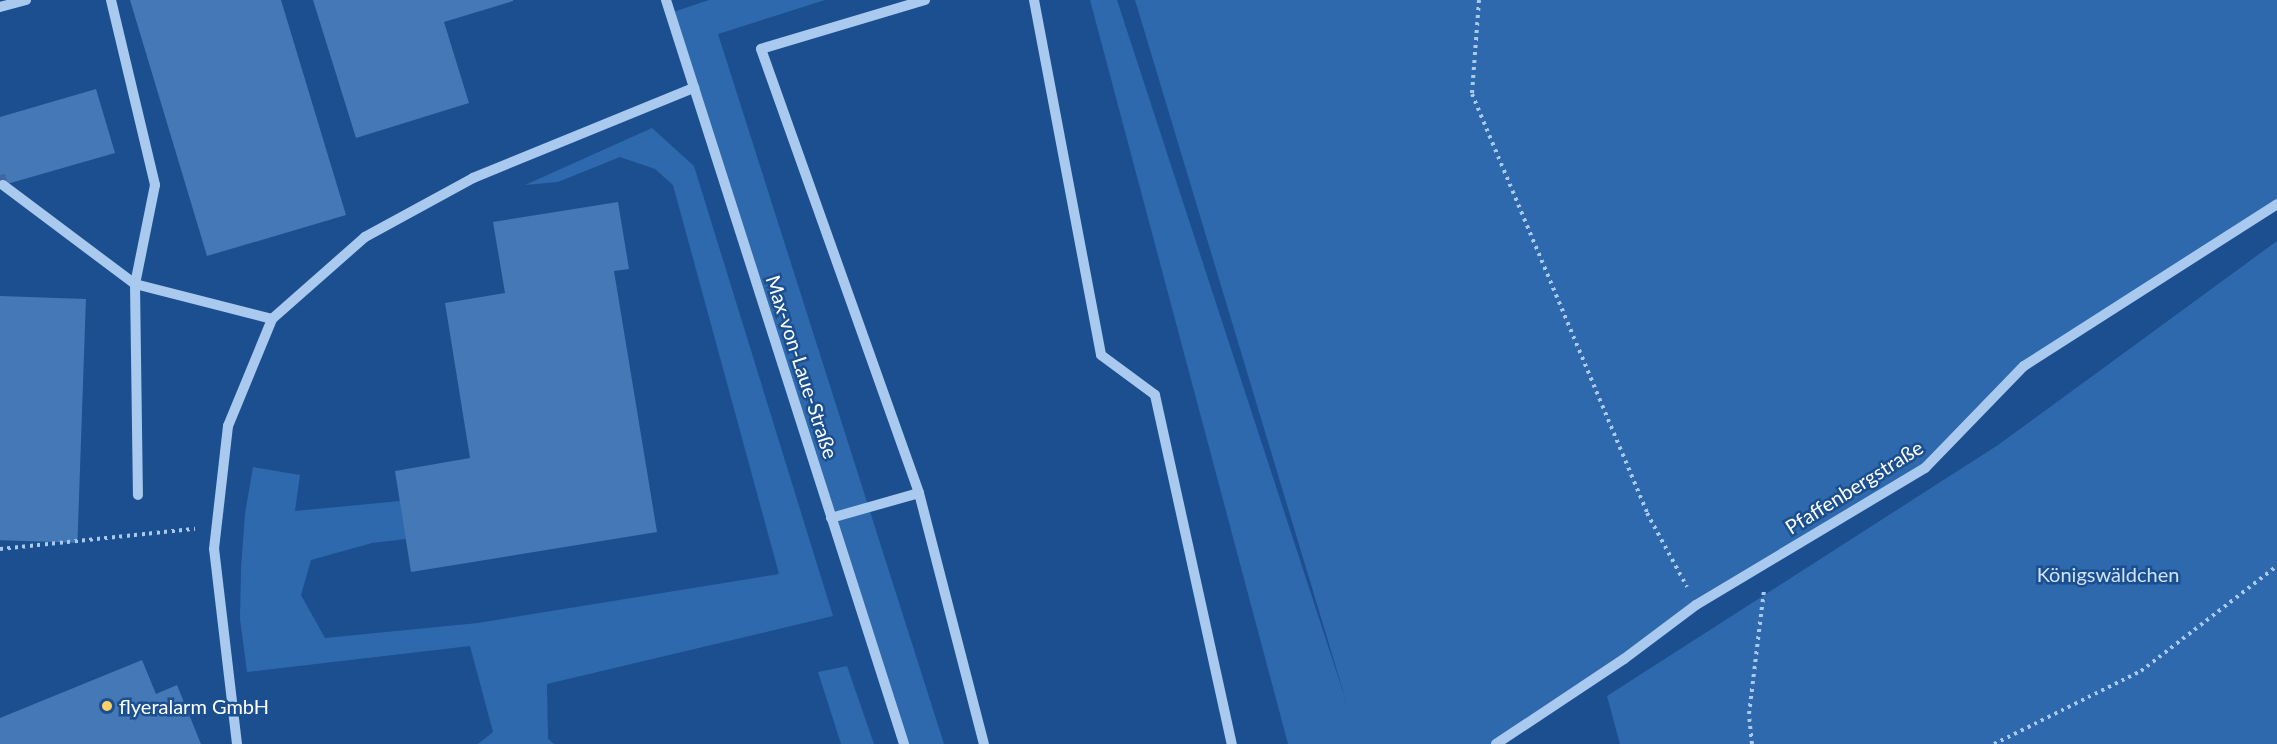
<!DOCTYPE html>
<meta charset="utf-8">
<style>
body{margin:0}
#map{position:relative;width:2277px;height:744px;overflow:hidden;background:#1b4f8f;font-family:Lato,sans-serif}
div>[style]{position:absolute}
.green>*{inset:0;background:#2e69ad}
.building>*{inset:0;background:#4478b7;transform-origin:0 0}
.minor-tunnel>*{height:10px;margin-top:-5px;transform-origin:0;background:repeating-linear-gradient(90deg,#3d69a0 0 10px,transparent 0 15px)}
.path>*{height:4px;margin-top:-2px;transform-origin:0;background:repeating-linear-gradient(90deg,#a9c9ee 0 3px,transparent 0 7.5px)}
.minor>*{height:10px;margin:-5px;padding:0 5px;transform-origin:5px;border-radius:5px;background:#a9c9ee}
.dots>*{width:16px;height:16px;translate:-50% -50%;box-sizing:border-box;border:3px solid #1b4f8f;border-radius:50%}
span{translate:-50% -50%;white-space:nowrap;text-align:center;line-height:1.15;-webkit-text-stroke:5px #1b4f8f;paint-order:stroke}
.street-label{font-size:20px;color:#fff}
.park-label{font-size:20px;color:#cfe3fa}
.poi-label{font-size:20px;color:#fff}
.left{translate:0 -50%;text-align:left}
</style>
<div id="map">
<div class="green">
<i style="clip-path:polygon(709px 0,825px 0,718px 34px,944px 744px,904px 744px,670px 13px)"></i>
<i style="clip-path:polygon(1090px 0,1117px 0,1347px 704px,1135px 0,2277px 0,2277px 204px,2024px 366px,1925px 468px,1696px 605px,1496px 744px,1288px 744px)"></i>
<i style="clip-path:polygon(652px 128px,694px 166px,833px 616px,547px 684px,548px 739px,554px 744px,478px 744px,493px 732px,470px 646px,247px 672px,240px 619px,241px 568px,245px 514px,253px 467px,300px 475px,295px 511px,400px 501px,406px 539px,372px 543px,311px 560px,301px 595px,325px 638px,478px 623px,779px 574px,673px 185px,655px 169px,620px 157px,558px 182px,525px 185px)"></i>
<i style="clip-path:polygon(2277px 241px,2277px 744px,1620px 744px,1607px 696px,1998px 445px)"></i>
<i style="clip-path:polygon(847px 666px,874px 744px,841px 744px,818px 672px)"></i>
</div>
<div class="building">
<i style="clip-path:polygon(130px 0,281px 0,346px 215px,207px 256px)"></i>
<i style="clip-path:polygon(313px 0,513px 0,513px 1px,444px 22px,469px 103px,356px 138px)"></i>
<i style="clip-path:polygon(96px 89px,115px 153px,0 186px,0 117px)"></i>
<i style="clip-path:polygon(618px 202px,629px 269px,614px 271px,657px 532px,411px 572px,395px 471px,470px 458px,445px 303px,505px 293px,493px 222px)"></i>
<i style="left:0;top:296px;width:86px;height:244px;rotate:2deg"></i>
<i style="clip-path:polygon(142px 660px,156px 694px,177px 685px,201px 744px,0 744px,0 718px)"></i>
</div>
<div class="minor-tunnel">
<i style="left:0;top:175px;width:10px;rotate:73deg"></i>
</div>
<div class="path">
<i style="left:1479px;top:0;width:94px;rotate:94.3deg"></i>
<i style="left:1472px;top:94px;width:454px;rotate:67.3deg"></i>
<i style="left:1647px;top:513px;width:84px;rotate:61.6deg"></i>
<i style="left:0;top:549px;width:196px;rotate:-5.9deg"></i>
<i style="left:1752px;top:744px;width:30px;rotate:-96deg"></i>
<i style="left:1749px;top:714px;width:125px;rotate:-83.1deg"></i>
<i style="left:1994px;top:744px;width:164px;rotate:-26.4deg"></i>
<i style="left:2141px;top:671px;width:172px;rotate:-37.7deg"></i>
</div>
<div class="minor">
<i style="left:111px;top:0;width:190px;rotate:76.6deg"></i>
<i style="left:155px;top:185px;width:101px;rotate:101.4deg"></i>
<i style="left:135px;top:284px;width:211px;rotate:89.2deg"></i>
<i style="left:666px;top:0;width:781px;rotate:72.26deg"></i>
<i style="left:925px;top:0;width:171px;rotate:163.4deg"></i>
<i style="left:761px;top:49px;width:471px;rotate:70.4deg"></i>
<i style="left:919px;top:493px;width:259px;rotate:75.5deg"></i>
<i style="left:1034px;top:0;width:361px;rotate:79.3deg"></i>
<i style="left:1101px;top:355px;width:67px;rotate:36.5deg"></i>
<i style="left:1155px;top:395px;width:357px;rotate:77.6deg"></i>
<i style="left:0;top:7px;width:27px;rotate:-15deg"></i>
<i style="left:3px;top:185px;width:165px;rotate:36.9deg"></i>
<i style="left:135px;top:284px;width:141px;rotate:14.3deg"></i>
<i style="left:831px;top:518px;width:91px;rotate:-15.9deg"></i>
<i style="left:237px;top:744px;width:196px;rotate:-96.7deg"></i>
<i style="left:214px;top:549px;width:124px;rotate:-83.5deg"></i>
<i style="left:228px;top:426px;width:116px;rotate:-67.6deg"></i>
<i style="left:272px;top:319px;width:124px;rotate:-41.4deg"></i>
<i style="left:365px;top:237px;width:123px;rotate:-28.6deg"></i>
<i style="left:473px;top:178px;width:239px;rotate:-22.2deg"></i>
<i style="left:1496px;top:744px;width:154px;rotate:-33.6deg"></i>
<i style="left:1624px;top:659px;width:90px;rotate:-36.9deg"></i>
<i style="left:1696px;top:605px;width:267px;rotate:-30.9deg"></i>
<i style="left:1925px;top:468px;width:142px;rotate:-45.9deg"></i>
<i style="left:2024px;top:366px;width:300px;rotate:-32.6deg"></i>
</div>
<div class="dots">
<i style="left:107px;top:706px;background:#ffd166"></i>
</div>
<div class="street-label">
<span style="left:802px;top:367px;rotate:72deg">Max-von-Laue-Straße</span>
<span style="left:1854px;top:487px;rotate:-32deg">Pfaffenbergstraße</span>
</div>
<div class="park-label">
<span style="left:2108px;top:574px">Königswäldchen</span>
</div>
<div class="poi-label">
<span class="left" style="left:119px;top:706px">flyeralarm GmbH</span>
</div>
</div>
